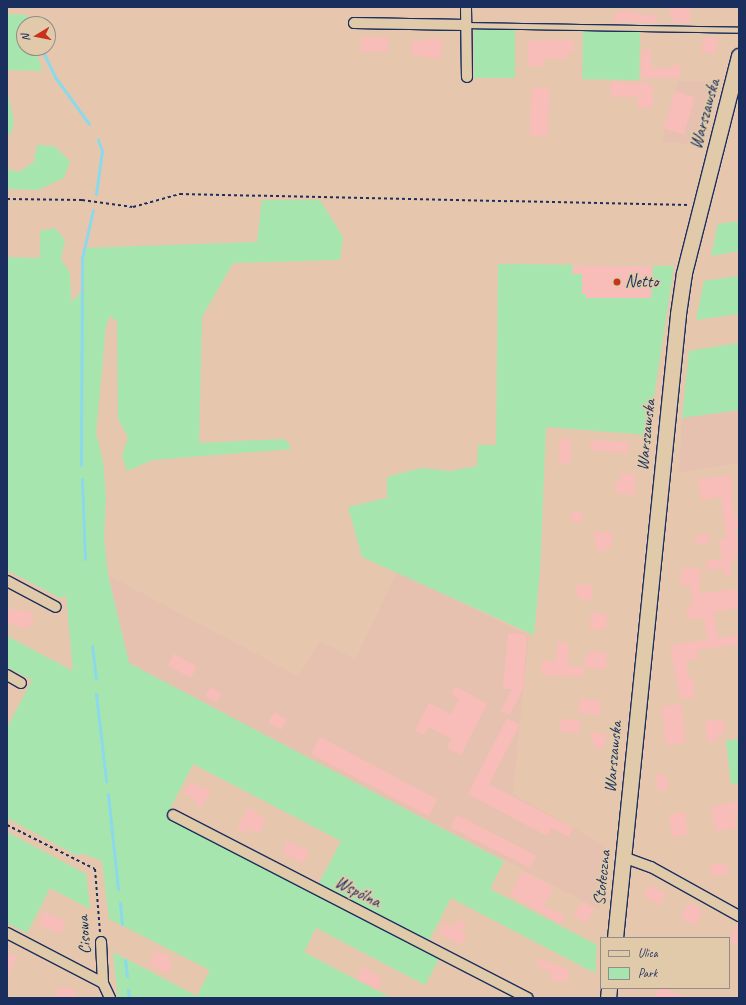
<!DOCTYPE html>
<meta charset="utf-8">
<style>
body{margin:0}
#map{position:relative;width:746px;height:1005px;overflow:hidden;background:#e6c7ad;font-family:Caveat,sans-serif}
div>[style]{position:absolute}
.built>*{inset:0;background:#e7c1af}
.green>*{inset:0;background:#a6e6ae;transform-origin:0 0}
.stream>*{height:3px;margin:-1.5px;padding:0 1.5px;transform-origin:1.5px;border-radius:1.5px;background:#8bd9ea}
.building>*{inset:0;background:#f8bcb9;transform-origin:0 0}
.path>*{height:2px;margin-top:-1px;transform-origin:0;background:repeating-linear-gradient(90deg,#1b2f5e 0 3px,transparent 0 6px)}
.roads{filter:drop-shadow(1px 0 #1b2f5e) drop-shadow(-1px 0 #1b2f5e) drop-shadow(0 1px #1b2f5e) drop-shadow(0 -1px #1b2f5e)}
.service>*{height:5px;margin:-2.5px;padding:0 2.5px;transform-origin:2.5px;border-radius:2.5px;background:#e1caaa}
.minor>*{height:10px;margin:-5px;padding:0 5px;transform-origin:5px;border-radius:5px;background:#e1caaa}
.secondary>*{height:15px;margin:-7.5px;padding:0 7.5px;transform-origin:7.5px;border-radius:7.5px;background:#e1caaa}
.dots>*{width:11px;height:11px;translate:-50% -50%;box-sizing:border-box;border:2px solid #e1caaa;border-radius:50%}
span{translate:-50% -50%;white-space:nowrap;text-align:center;line-height:1.15;-webkit-text-stroke:3.5px #e1caaa;paint-order:stroke}
.street-label{font-size:17px;color:#1b2f5e}
.poi-label{font-size:17px;color:#1b2f5e}
.left{translate:0 -50%;text-align:left}
.frame{position:absolute;inset:0;border:8px solid #1b2f5e;pointer-events:none}
.legend{position:absolute;left:600px;top:937px;width:130px;height:52px;box-sizing:border-box;background:#e1caaa;border:1px solid #928c8c;margin:0;padding:5px 7px;list-style:none;font-size:12px;color:#1b2f5e}
.legend li{display:flex;align-items:center;gap:8px;height:20px}
.legend b{width:20px;border:1px solid #928c8c}
.north{position:absolute;left:16px;top:16px;width:40px;height:40px;box-sizing:border-box;background:#e1caaa;border:1px solid #928c8c;border-radius:50%;rotate:260deg;font-size:11px;font-weight:700;line-height:16px;text-align:center;color:#1b2f5e}
.north::after{content:'';display:block;margin:auto;width:14px;height:18px;background:#c8321e;clip-path:polygon(50% 0,100% 100%,50% 72%,0 100%)}
</style>
<div id="map">
<div class="built">
<i style="clip-path:polygon(678px 81px,717px 81px,700px 144px,663px 143px,664px 128px)"></i>
<i style="clip-path:polygon(739px 410px,739px 463px,679px 473px,682px 418px)"></i>
<i style="clip-path:polygon(397px 572px,529px 635px,513px 794px,606px 846px,600px 910px,129px 664px,108px 575px,298px 676px,320px 641px,355px 659px)"></i>
</div>
<div class="green">
<i style="clip-path:polygon(7px 14px,27px 15px,29px 24px,24px 24px,24px 48px,36px 48px,42px 71px,7px 70px)"></i>
<i style="left:474px;top:30px;width:41px;height:48px"></i>
<i style="left:583px;top:31px;width:57px;height:48px;rotate:1deg"></i>
<i style="clip-path:polygon(7px 91px,14px 121px,11px 134px,7px 134px)"></i>
<i style="clip-path:polygon(37px 145px,54px 146px,70px 161px,64px 178px,38px 190px,7px 189px,7px 169px,19px 172px,34px 162px)"></i>
<i style="clip-path:polygon(262px 200px,320px 200px,343px 237px,340px 260px,233px 263px,202px 317px,199px 443px,285px 439px,292px 449px,153px 460px,127px 471px,122px 456px,128px 437px,118px 419px,117px 321px,110px 316px,106px 326px,96px 433px,103px 461px,106px 497px,104px 537px,108px 575px,129px 663px,504px 861px,490px 889px,597px 945px,595px 973px,451px 898px,429px 940px,319px 883px,341px 841px,193px 764px,166px 817px,439px 959px,425px 985px,316px 928px,304px 952px,391px 998px,118px 998px,113px 952px,197px 996px,210px 970px,109px 919px,102px 861px,84px 854px,76px 855px,7px 818px,7px 728px,32px 680px,7px 667px,7px 636px,73px 671px,66px 595px,60px 598px,7px 570px,7px 257px,40px 258px,40px 231px,55px 228px,65px 240px,61px 259px,70px 273px,71px 302px,82px 291px,83px 248px,257px 242px)"></i>
<i style="clip-path:polygon(739px 221px,739px 251px,711px 256px,718px 224px)"></i>
<i style="clip-path:polygon(498px 264px,674px 266px,648px 435px,546px 427px,540px 571px,534px 635px,362px 557px,348px 507px,387px 498px,387px 477px,421px 468px,450px 471px,477px 466px,478px 445px,496px 445px)"></i>
<i style="clip-path:polygon(739px 276px,739px 314px,696px 320px,704px 281px)"></i>
<i style="clip-path:polygon(739px 343px,739px 410px,682px 418px,689px 351px)"></i>
<i style="clip-path:polygon(739px 739px,739px 783px,731px 784px,726px 741px)"></i>
<i style="clip-path:polygon(7px 832px,86px 874px,90px 909px,50px 888px,27px 933px,7px 923px)"></i>
</div>
<div class="stream">
<i style="left:41px;top:48px;width:32px;rotate:64deg"></i>
<i style="left:55px;top:77px;width:58px;rotate:54.1deg"></i>
<i style="left:96px;top:194px;width:43px;rotate:-82.1deg"></i>
<i style="left:102px;top:151px;width:12px;rotate:-110deg"></i>
<i style="left:81px;top:465px;width:207px;rotate:-89.7deg"></i>
<i style="left:82px;top:258px;width:49px;rotate:-77.1deg"></i>
<i style="left:82px;top:479px;width:80px;rotate:87.9deg"></i>
<i style="left:92px;top:646px;width:33px;rotate:83deg"></i>
<i style="left:96px;top:694px;width:88px;rotate:83.4deg"></i>
<i style="left:108px;top:794px;width:96px;rotate:84deg"></i>
<i style="left:120px;top:903px;width:21px;rotate:85deg"></i>
<i style="left:125px;top:960px;width:16px;rotate:83deg"></i>
<i style="left:128px;top:990px;width:8px;rotate:83deg"></i>
</div>
<div class="building">
<i style="clip-path:polygon(670px 7px,690px 7px,690px 23px,673px 23px,673px 17px,670px 16px)"></i>
<i style="clip-path:polygon(637px 11px,637px 14px,657px 15px,657px 23px,614px 22px,614px 12px)"></i>
<i style="left:704px;top:36px;width:15px;height:16px;rotate:11deg"></i>
<i style="left:361px;top:37px;width:27px;height:15px"></i>
<i style="clip-path:polygon(421px 39px,442px 39px,441px 59px,412px 55px,412px 41px,421px 41px)"></i>
<i style="clip-path:polygon(572px 40px,575px 49px,572px 53px,567px 53px,567px 59px,544px 59px,544px 66px,528px 66px,528px 41px)"></i>
<i style="clip-path:polygon(642px 50px,651px 50px,651px 68px,671px 69px,671px 65px,681px 65px,680px 78px,641px 78px)"></i>
<i style="clip-path:polygon(641px 81px,653px 85px,653px 108px,638px 108px,638px 97px,611px 97px,611px 82px,641px 84px)"></i>
<i style="left:532px;top:87px;width:18px;height:48px;rotate:3deg"></i>
<i style="left:675px;top:91px;width:21px;height:39px;rotate:17deg"></i>
<i style="clip-path:polygon(573px 265px,653px 266px,651px 298px,586px 298px,586px 294px,582px 294px,582px 274px,572px 274px)"></i>
<i style="left:559px;top:439px;width:12px;height:24px"></i>
<i style="left:591px;top:440px;width:38px;height:10px;rotate:5deg"></i>
<i style="clip-path:polygon(621px 473px,636px 475px,635px 495px,615px 493px,616px 481px,620px 481px)"></i>
<i style="clip-path:polygon(731px 475px,734px 517px,739px 517px,739px 529px,735px 529px,739px 546px,735px 555px,729px 556px,730px 558px,739px 558px,730px 564px,732px 575px,725px 576px,723px 568px,707px 571px,706px 561px,722px 559px,719px 540px,726px 539px,721px 497px,701px 500px,698px 479px)"></i>
<i style="left:572px;top:511px;width:11px;height:11px;rotate:5deg"></i>
<i style="clip-path:polygon(594px 532px,613px 532px,611px 548px,605px 548px,606px 551px,596px 551px)"></i>
<i style="left:708px;top:533px;width:9px;height:14px;rotate:77deg"></i>
<i style="clip-path:polygon(682px 568px,701px 569px,699px 593px,739px 589px,739px 608px,714px 612px,718px 638px,739px 635px,739px 644px,697px 650px,699px 659px,686px 660px,689px 678px,693px 678px,695px 697px,680px 699px,670px 645px,707px 640px,704px 618px,688px 620px,686px 606px,693px 605px,690px 586px,680px 585px)"></i>
<i style="clip-path:polygon(576px 585px,592px 585px,592px 600px,582px 600px,576px 593px)"></i>
<i style="clip-path:polygon(8px 609px,32px 612px,34px 622px,30px 624px,29px 629px,7px 623px)"></i>
<i style="left:591px;top:613px;width:16px;height:16px;rotate:4deg"></i>
<i style="clip-path:polygon(508px 633px,527px 635px,523px 690px,509px 715px,501px 711px,512px 689px,503px 689px)"></i>
<i style="clip-path:polygon(557px 642px,568px 643px,569px 666px,584px 667px,583px 677px,542px 675px,542px 660px,556px 661px)"></i>
<i style="clip-path:polygon(590px 651px,607px 652px,606px 669px,584px 668px,585px 657px)"></i>
<i style="left:174px;top:654px;width:26px;height:13px;rotate:28deg"></i>
<i style="clip-path:polygon(455px 686px,487px 704px,461px 755px,447px 748px,452px 739px,428px 727px,424px 735px,415px 731px,429px 703px,451px 714px,459px 699px,451px 694px)"></i>
<i style="left:210px;top:687px;width:13px;height:10px;rotate:29deg"></i>
<i style="left:580px;top:698px;width:22px;height:15px;rotate:8deg"></i>
<i style="left:681px;top:704px;width:39px;height:20px;rotate:83deg"></i>
<i style="left:274px;top:712px;width:15px;height:12px;rotate:28deg"></i>
<i style="clip-path:polygon(507px 718px,520px 725px,489px 784px,573px 828px,569px 837px,551px 828px,547px 836px,468px 794px)"></i>
<i style="clip-path:polygon(561px 719px,580px 720px,579px 734px,560px 731px)"></i>
<i style="clip-path:polygon(723px 719px,725px 733px,717px 734px,718px 740px,707px 742px,705px 721px)"></i>
<i style="clip-path:polygon(591px 732px,606px 734px,604px 749px,594px 748px,595px 742px,591px 742px)"></i>
<i style="left:320px;top:737px;width:133px;height:19px;rotate:28deg"></i>
<i style="clip-path:polygon(656px 774px,665px 774px,665px 779px,668px 779px,669px 790px,657px 790px)"></i>
<i style="clip-path:polygon(190px 783px,211px 790px,202px 807px,194px 803px,196px 800px,184px 794px)"></i>
<i style="clip-path:polygon(739px 801px,739px 811px,734px 812px,736px 828px,715px 831px,711px 807px)"></i>
<i style="clip-path:polygon(248px 807px,266px 820px,259px 834px,248px 828px,246px 834px,237px 829px)"></i>
<i style="left:685px;top:812px;width:23px;height:16px;rotate:83deg"></i>
<i style="left:457px;top:815px;width:89px;height:14px;rotate:27deg"></i>
<i style="clip-path:polygon(287px 841px,308px 850px,307px 858px,301px 863px,286px 855px,282px 851px)"></i>
<i style="clip-path:polygon(727px 863px,729px 874px,712px 877px,710px 864px)"></i>
<i style="clip-path:polygon(522px 871px,554px 887px,544px 906px,565px 916px,561px 924px,510px 894px)"></i>
<i style="left:650px;top:885px;width:18px;height:13px;rotate:29deg"></i>
<i style="clip-path:polygon(582px 902px,594px 908px,587px 923px,573px 916px)"></i>
<i style="clip-path:polygon(691px 903px,701px 909px,700px 912px,702px 913px,695px 926px,680px 918px,687px 905px,689px 906px)"></i>
<i style="left:44px;top:912px;width:24px;height:14px;rotate:22deg"></i>
<i style="clip-path:polygon(458px 919px,466px 924px,462px 931px,467px 934px,461px 945px,439px 934px,445px 922px,454px 927px)"></i>
<i style="clip-path:polygon(737px 922px,739px 940px,737px 945px,729px 941px)"></i>
<i style="clip-path:polygon(156px 950px,172px 959px,170px 963px,173px 965px,168px 974px,148px 964px)"></i>
<i style="clip-path:polygon(7px 952px,17px 957px,7px 978px)"></i>
<i style="clip-path:polygon(539px 959px,570px 970px,565px 983px,549px 979px,552px 972px,536px 966px)"></i>
<i style="clip-path:polygon(363px 966px,382px 979px,377px 989px,356px 979px)"></i>
<i style="clip-path:polygon(66px 986px,77px 991px,75px 995px,81px 998px,54px 998px,59px 987px,64px 989px)"></i>
<i style="clip-path:polygon(659px 988px,665px 988px,685px 998px,654px 998px)"></i>
</div>
<div class="path">
<i style="left:7px;top:199px;width:75px;rotate:0.8deg"></i>
<i style="left:82px;top:200px;width:51px;rotate:7.8deg"></i>
<i style="left:133px;top:207px;width:49px;rotate:-15.5deg"></i>
<i style="left:180px;top:194px;width:509px;rotate:1.24deg"></i>
<i style="left:7px;top:825px;width:98px;rotate:26.6deg"></i>
<i style="left:95px;top:869px;width:64px;rotate:85.5deg"></i>
</div>
<div class="roads">
<div class="service">
<i style="left:466px;top:25px;width:273px;rotate:1deg"></i>
</div>
<div class="minor">
<i style="left:466px;top:7px;width:70px;rotate:89.2deg"></i>
<i style="left:354px;top:23px;width:112px;rotate:1deg"></i>
<i style="left:7px;top:581px;width:55px;rotate:28deg"></i>
<i style="left:7px;top:675px;width:16px;rotate:30deg"></i>
<i style="left:173px;top:815px;width:399px;rotate:27.3deg"></i>
<i style="left:623px;top:857px;width:30px;rotate:20deg"></i>
<i style="left:651px;top:867px;width:101px;rotate:29.1deg"></i>
<i style="left:7px;top:933px;width:108px;rotate:27.5deg"></i>
<i style="left:101px;top:942px;width:41px;rotate:87.2deg"></i>
<i style="left:103px;top:983px;width:17px;rotate:65deg"></i>
</div>
<div class="secondary">
<i style="left:615px;top:938px;width:627px;rotate:-84.23deg"></i>
<i style="left:678px;top:314px;width:41px;rotate:-81.7deg"></i>
<i style="left:684px;top:273px;width:224px;rotate:-75.8deg"></i>
<i style="left:608px;top:998px;width:10px;rotate:-84deg"></i>
</div>
</div>
<div class="dots">
<i style="left:617px;top:282px;background:#c8321e"></i>
</div>
<div class="street-label">
<span style="left:705px;top:114px;rotate:-75deg">Warszawska</span>
<span style="left:646px;top:435px;rotate:-84deg">Warszawska</span>
<span style="left:613px;top:757px;rotate:-85deg">Warszawska</span>
<span style="left:602px;top:878px;rotate:-84deg">Stołeczna</span>
<span style="left:358px;top:892px;rotate:27deg">Wspólna</span>
<span style="left:84px;top:935px;rotate:-94deg">Cisowa</span>
</div>
<div class="poi-label">
<span class="left" style="left:625px;top:282px">Netto</span>
</div>
<div class="frame"></div>
<ul class="legend">
<li><b style="height:5px;background:#e1caaa"></b>Ulica</li>
<li><b style="height:11px;background:#a6e6ae"></b>Park</li>
</ul>
<div class="north">N</div>
</div>
